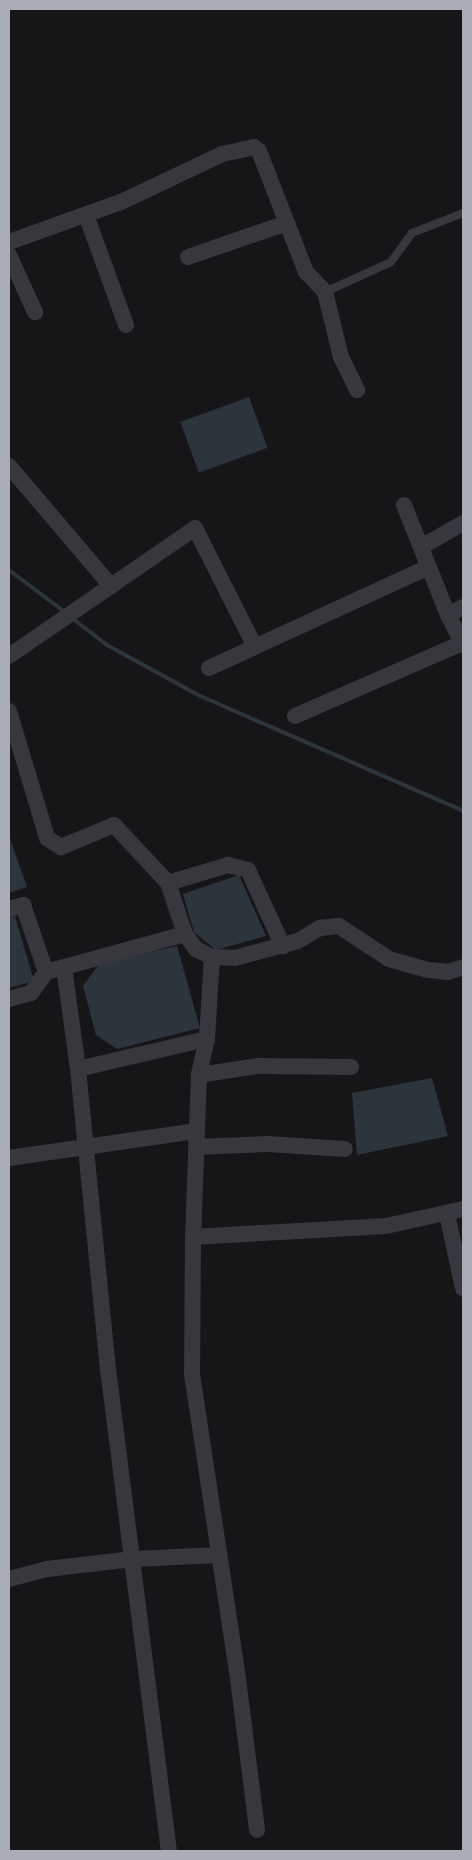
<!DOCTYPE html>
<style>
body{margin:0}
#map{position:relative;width:472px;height:1860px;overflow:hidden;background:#161618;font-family:Rubik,sans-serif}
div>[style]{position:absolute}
.water>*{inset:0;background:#2c353c;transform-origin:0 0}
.stream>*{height:4px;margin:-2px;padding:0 2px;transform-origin:2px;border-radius:2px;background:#2c353c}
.service>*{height:8px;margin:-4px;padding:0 4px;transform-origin:4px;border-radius:4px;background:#37383d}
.minor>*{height:16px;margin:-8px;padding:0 8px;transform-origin:8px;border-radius:8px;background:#37383d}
span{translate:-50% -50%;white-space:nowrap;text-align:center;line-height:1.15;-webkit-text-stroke:5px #111113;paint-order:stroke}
.frame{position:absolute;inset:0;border:10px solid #a8adb8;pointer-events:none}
</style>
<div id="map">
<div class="water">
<i style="left:249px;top:397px;width:54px;height:73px;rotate:70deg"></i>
<i style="clip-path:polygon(9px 836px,27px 887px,9px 893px)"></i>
<i style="clip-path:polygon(239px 875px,266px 936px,216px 950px,194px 932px,183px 894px)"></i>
<i style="clip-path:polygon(15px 916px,34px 981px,9px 988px,9px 918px)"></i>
<i style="clip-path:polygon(177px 946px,200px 1028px,117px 1049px,96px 1035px,83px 986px,100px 963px)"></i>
<i style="clip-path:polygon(432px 1078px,448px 1136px,357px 1155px,352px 1093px)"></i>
</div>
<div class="stream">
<i style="left:9px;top:570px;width:70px;rotate:36.9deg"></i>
<i style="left:72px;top:618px;width:44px;rotate:37.6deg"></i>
<i style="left:107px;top:645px;width:104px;rotate:28.8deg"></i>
<i style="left:198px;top:695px;width:289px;rotate:23.6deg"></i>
</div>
<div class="service">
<i style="left:325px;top:292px;width:72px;rotate:-24.4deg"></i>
<i style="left:391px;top:262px;width:36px;rotate:-54deg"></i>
<i style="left:412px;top:233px;width:55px;rotate:-21.4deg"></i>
</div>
<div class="minor">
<i style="left:86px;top:215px;width:117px;rotate:70deg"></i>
<i style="left:9px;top:242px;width:119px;rotate:-19.7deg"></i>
<i style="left:121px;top:202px;width:112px;rotate:-25.4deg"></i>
<i style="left:222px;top:154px;width:33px;rotate:-12deg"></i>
<i style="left:254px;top:147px;width:6px;rotate:39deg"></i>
<i style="left:259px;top:151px;width:130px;rotate:68.8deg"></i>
<i style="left:306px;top:272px;width:28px;rotate:46deg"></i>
<i style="left:325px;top:292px;width:67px;rotate:76.2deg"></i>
<i style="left:341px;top:357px;width:37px;rotate:64deg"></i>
<i style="left:9px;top:255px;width:63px;rotate:65.5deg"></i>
<i style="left:188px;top:257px;width:105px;rotate:-19deg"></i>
<i style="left:9px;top:466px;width:157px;rotate:49.6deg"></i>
<i style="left:404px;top:505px;width:118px;rotate:68.2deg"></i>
<i style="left:448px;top:615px;width:34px;rotate:63deg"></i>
<i style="left:421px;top:547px;width:48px;rotate:-29.7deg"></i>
<i style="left:448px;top:615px;width:17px;rotate:-28deg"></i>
<i style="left:9px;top:656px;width:226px;rotate:-34.5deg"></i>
<i style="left:195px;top:528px;width:131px;rotate:63.2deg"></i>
<i style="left:209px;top:668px;width:242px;rotate:-24.7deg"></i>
<i style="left:9px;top:711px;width:133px;rotate:73.3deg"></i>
<i style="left:47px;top:838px;width:17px;rotate:33deg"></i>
<i style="left:61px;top:847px;width:57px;rotate:-22.5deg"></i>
<i style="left:114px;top:825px;width:79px;rotate:47deg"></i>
<i style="left:168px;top:883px;width:54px;rotate:71.6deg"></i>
<i style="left:185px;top:934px;width:19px;rotate:54deg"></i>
<i style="left:196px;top:949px;width:18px;rotate:27deg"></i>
<i style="left:212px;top:957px;width:23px;rotate:2deg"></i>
<i style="left:235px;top:958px;width:65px;rotate:-15.1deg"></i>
<i style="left:298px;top:941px;width:26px;rotate:-31deg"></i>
<i style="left:320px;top:928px;width:19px;rotate:-6deg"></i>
<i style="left:339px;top:926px;width:60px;rotate:33.4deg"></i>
<i style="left:389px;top:959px;width:40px;rotate:16deg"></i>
<i style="left:427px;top:970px;width:21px;rotate:5deg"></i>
<i style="left:448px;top:972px;width:16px;rotate:-18deg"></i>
<i style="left:295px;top:716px;width:182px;rotate:-23.6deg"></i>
<i style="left:168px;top:883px;width:63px;rotate:-16.7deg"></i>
<i style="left:228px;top:865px;width:21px;rotate:14deg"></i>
<i style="left:248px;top:870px;width:84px;rotate:65.3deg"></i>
<i style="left:9px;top:909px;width:15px;rotate:-16deg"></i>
<i style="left:23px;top:905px;width:71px;rotate:71.1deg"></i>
<i style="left:212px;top:957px;width:82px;rotate:93.5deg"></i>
<i style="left:207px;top:1039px;width:37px;rotate:103deg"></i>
<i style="left:199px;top:1075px;width:162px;rotate:92.1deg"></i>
<i style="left:193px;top:1237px;width:137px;rotate:90.4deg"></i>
<i style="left:192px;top:1374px;width:308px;rotate:81.4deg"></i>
<i style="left:238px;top:1679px;width:152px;rotate:82.8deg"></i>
<i style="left:64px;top:967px;width:103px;rotate:82.2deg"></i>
<i style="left:78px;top:1069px;width:301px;rotate:84.3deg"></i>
<i style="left:108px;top:1369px;width:486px;rotate:82.8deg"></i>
<i style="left:9px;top:999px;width:23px;rotate:-15deg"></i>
<i style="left:31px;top:993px;width:26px;rotate:-54deg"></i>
<i style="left:46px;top:972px;width:144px;rotate:-15.3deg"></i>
<i style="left:78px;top:1069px;width:132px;rotate:-13.1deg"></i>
<i style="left:199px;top:1075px;width:60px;rotate:-8.7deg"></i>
<i style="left:258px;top:1066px;width:93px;rotate:0.6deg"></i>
<i style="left:196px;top:1147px;width:71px;rotate:-2.4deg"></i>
<i style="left:267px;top:1144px;width:78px;rotate:3.7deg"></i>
<i style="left:9px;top:1158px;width:190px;rotate:-8.2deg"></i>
<i style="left:447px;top:1214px;width:76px;rotate:77.8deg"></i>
<i style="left:193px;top:1237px;width:193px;rotate:-3.3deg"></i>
<i style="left:386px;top:1226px;width:79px;rotate:-12.4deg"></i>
<i style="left:9px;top:1579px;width:39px;rotate:-15deg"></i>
<i style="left:47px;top:1569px;width:87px;rotate:-6.6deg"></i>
<i style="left:133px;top:1559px;width:86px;rotate:-2.7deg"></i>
</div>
<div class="frame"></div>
</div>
